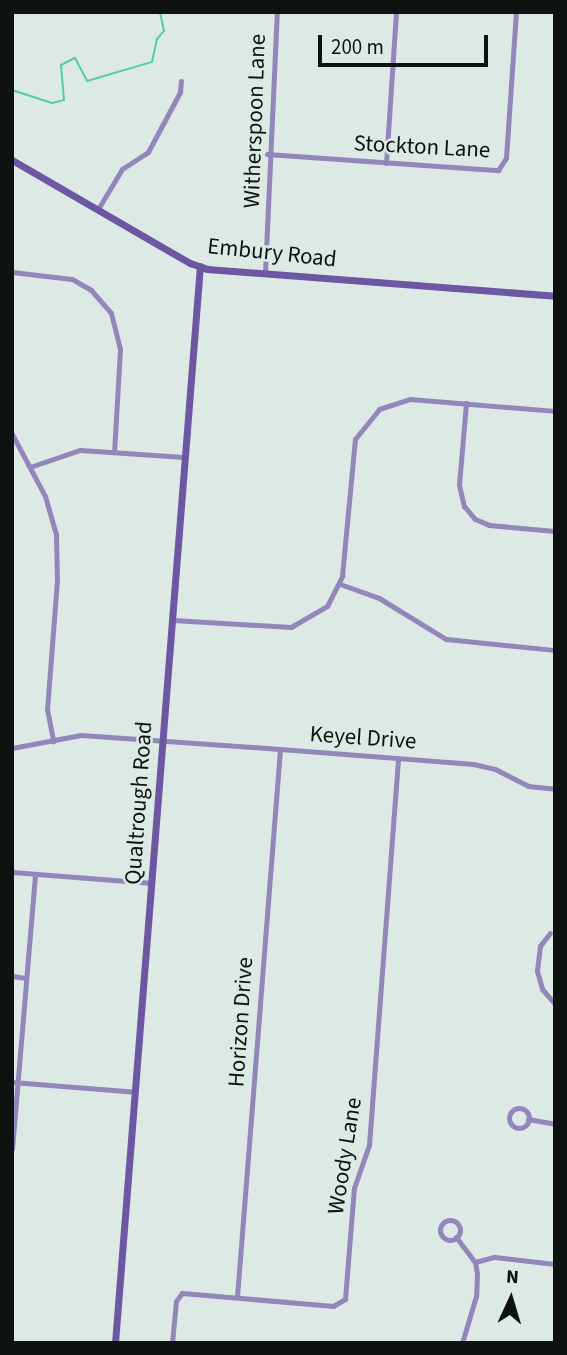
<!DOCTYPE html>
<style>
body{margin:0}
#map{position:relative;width:567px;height:1355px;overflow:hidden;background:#dde9e5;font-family:"Source Sans 3",sans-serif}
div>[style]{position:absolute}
.stream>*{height:2px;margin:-1px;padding:0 1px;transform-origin:1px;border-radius:1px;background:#54cbae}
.street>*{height:5px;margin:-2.5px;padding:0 2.5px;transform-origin:2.5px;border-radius:2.5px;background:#9386bb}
.street>.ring{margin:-2.5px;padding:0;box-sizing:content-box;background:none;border:5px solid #9386bb;border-radius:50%}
.secondary>*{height:7px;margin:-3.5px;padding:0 3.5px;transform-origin:3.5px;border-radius:3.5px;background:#6d57a3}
span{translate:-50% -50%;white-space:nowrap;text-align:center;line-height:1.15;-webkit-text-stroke:5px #dde9e5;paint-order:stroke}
.street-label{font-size:23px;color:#0e1311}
.frame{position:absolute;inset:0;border:14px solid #0e1311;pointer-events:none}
.north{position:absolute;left:476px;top:1264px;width:70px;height:70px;-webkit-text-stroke:5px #dde9e5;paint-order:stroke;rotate:4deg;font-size:19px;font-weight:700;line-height:28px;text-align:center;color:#0e1311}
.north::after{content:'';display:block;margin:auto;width:24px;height:32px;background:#0e1311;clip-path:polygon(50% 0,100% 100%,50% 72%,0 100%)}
.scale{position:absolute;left:318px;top:35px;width:170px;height:32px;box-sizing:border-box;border:4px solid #0e1311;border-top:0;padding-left:9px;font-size:21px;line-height:24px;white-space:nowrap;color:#0e1311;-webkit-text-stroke:5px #dde9e5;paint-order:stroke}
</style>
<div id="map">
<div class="stream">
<i style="left:12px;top:90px;width:42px;rotate:18deg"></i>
<i style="left:52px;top:103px;width:12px;rotate:-14deg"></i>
<i style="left:64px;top:100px;width:35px;rotate:-95deg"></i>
<i style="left:61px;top:65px;width:16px;rotate:-27deg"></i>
<i style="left:75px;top:58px;width:26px;rotate:62deg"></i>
<i style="left:87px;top:81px;width:68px;rotate:-16.3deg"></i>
<i style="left:152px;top:62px;width:24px;rotate:-78deg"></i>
<i style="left:157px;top:39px;width:11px;rotate:-49deg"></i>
<i style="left:164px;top:31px;width:19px;rotate:-102deg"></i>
</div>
<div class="street">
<i style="left:267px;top:154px;width:232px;rotate:4deg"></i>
<i style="left:498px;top:170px;width:14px;rotate:-56deg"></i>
<i style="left:506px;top:158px;width:146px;rotate:-86.1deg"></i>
<i style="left:386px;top:163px;width:151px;rotate:-86.2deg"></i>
<i style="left:98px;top:209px;width:47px;rotate:-59deg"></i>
<i style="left:122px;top:169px;width:31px;rotate:-33deg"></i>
<i style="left:148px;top:152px;width:68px;rotate:-61.9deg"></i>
<i style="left:180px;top:92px;width:11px;rotate:-85deg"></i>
<i style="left:12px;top:272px;width:60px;rotate:6.7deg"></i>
<i style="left:72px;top:279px;width:22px;rotate:30deg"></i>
<i style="left:91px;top:290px;width:30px;rotate:49deg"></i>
<i style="left:111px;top:313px;width:37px;rotate:76deg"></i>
<i style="left:120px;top:349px;width:103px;rotate:93.3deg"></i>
<i style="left:265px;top:273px;width:261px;rotate:-87.4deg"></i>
<i style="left:466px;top:403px;width:82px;rotate:94.9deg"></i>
<i style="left:459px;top:485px;width:22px;rotate:77deg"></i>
<i style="left:464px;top:506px;width:17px;rotate:50deg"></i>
<i style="left:475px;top:519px;width:15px;rotate:23deg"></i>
<i style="left:489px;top:525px;width:66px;rotate:5.2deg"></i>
<i style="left:12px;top:434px;width:70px;rotate:62deg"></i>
<i style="left:45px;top:496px;width:40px;rotate:74deg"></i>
<i style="left:56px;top:534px;width:46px;rotate:88.8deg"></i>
<i style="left:57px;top:580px;width:129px;rotate:94.4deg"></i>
<i style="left:47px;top:709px;width:33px;rotate:79deg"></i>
<i style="left:30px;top:467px;width:53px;rotate:-18.8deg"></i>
<i style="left:80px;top:450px;width:104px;rotate:3.9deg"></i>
<i style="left:340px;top:584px;width:41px;rotate:19.7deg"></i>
<i style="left:379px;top:598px;width:79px;rotate:31.5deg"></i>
<i style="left:446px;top:639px;width:110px;rotate:5.8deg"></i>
<i style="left:173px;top:620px;width:118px;rotate:3.4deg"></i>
<i style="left:291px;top:627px;width:42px;rotate:-30.3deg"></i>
<i style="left:327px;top:606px;width:34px;rotate:-63deg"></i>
<i style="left:342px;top:576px;width:138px;rotate:-84.6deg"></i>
<i style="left:355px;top:439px;width:38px;rotate:-51deg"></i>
<i style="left:379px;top:409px;width:33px;rotate:-18deg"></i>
<i style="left:410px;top:399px;width:145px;rotate:4.7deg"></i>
<i style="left:12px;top:748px;width:70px;rotate:-10.7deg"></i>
<i style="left:81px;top:735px;width:199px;rotate:4deg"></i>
<i style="left:280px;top:749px;width:194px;rotate:4.4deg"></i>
<i style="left:473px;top:764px;width:23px;rotate:13deg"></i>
<i style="left:495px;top:769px;width:37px;rotate:27deg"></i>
<i style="left:528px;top:786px;width:27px;rotate:6deg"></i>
<i style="left:12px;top:872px;width:140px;rotate:4.5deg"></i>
<i style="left:550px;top:933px;width:16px;rotate:128deg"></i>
<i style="left:540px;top:946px;width:25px;rotate:97deg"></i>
<i style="left:537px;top:971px;width:19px;rotate:74deg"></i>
<i style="left:542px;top:989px;width:20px;rotate:49deg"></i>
<i style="left:12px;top:976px;width:14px;rotate:8deg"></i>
<i style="left:12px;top:1082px;width:123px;rotate:4.6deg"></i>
<i class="ring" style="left:509px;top:1108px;width:15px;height:15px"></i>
<i style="left:528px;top:1119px;width:27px;rotate:10deg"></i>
<i style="left:12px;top:1149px;width:276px;rotate:-85.2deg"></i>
<i class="ring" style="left:440px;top:1220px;width:15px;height:15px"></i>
<i style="left:456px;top:1237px;width:31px;rotate:53deg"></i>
<i style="left:475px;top:1262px;width:11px;rotate:80deg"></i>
<i style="left:477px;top:1273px;width:23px;rotate:92deg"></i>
<i style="left:476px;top:1296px;width:49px;rotate:106.6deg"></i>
<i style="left:475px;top:1262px;width:20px;rotate:-15deg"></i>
<i style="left:494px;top:1257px;width:61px;rotate:6.5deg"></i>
<i style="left:237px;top:1297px;width:550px;rotate:-85.51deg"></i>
<i style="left:172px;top:1343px;width:42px;rotate:-84.6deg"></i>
<i style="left:176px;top:1301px;width:10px;rotate:-53deg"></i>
<i style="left:182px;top:1293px;width:152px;rotate:4.9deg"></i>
<i style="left:333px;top:1306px;width:14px;rotate:-30deg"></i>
<i style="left:345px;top:1299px;width:111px;rotate:-85.4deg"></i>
<i style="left:354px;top:1188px;width:46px;rotate:-70.8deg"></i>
<i style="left:369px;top:1145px;width:388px;rotate:-85.7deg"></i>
</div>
<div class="secondary">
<i style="left:12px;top:160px;width:206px;rotate:30.1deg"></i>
<i style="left:190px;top:263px;width:18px;rotate:19deg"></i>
<i style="left:207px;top:269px;width:349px;rotate:4.4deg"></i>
<i style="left:115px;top:1343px;width:1080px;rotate:-85.49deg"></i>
</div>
<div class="street-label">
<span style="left:255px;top:121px;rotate:-88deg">Witherspoon Lane</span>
<span style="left:422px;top:147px;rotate:3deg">Stockton Lane</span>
<span style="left:272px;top:253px;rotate:6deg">Embury Road</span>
<span style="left:363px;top:738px;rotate:4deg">Keyel Drive</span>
<span style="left:139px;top:803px;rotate:-86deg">Qualtrough Road</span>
<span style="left:241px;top:1022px;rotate:-86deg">Horizon Drive</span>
<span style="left:345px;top:1156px;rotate:-81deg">Woody Lane</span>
</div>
<div class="frame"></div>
<div class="north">N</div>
<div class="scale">200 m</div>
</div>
